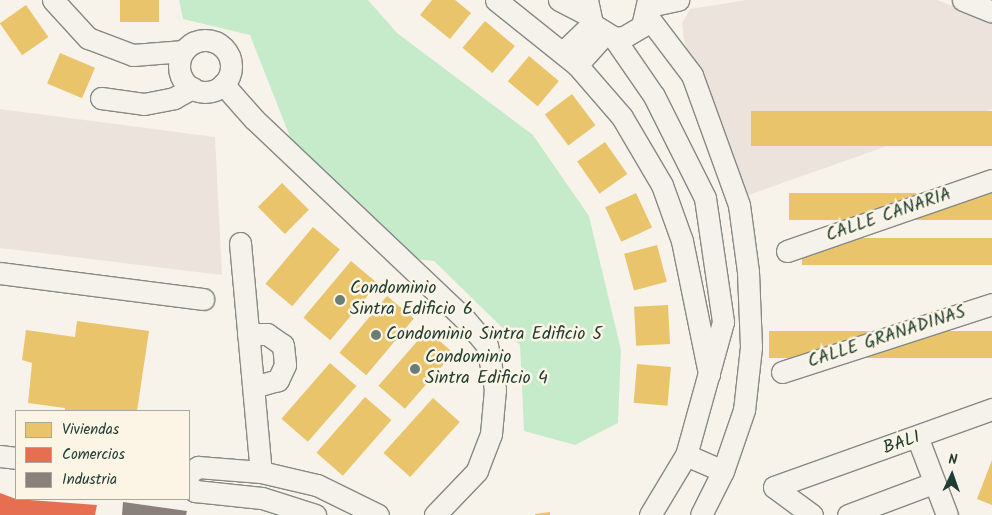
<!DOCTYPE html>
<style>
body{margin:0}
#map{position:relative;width:992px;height:515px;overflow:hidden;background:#f7f3ea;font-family:Kalam,sans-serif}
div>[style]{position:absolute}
.built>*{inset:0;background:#ede3dd}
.green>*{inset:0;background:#c6ebcb}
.homes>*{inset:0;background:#e9c46a;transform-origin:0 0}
.shops>*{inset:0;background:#e76f51}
.industry>*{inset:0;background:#8a817c}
.roads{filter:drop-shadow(1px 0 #868984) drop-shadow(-1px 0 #868984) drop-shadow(0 1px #868984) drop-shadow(0 -1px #868984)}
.minor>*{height:21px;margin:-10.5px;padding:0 10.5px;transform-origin:10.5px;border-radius:10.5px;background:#f5f2ec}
.minor>.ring{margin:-10.5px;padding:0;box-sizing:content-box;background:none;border:21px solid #f5f2ec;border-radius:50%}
.dots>*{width:14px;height:14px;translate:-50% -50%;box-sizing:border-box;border:2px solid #fcf5e5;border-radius:50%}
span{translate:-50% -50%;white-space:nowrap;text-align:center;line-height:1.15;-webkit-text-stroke:5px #fcf5e5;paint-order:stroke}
.street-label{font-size:18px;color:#1f3d34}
.poi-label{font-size:18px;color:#1f3d34}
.left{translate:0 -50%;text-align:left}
.legend{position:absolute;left:15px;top:410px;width:175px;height:90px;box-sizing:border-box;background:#fcf5e5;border:1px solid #a4ab9e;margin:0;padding:6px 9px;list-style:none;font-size:15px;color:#1f3d34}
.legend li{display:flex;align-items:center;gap:10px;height:25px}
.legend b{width:25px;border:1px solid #a4ab9e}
.north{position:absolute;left:927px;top:450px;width:50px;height:50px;-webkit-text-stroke:4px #fcf5e5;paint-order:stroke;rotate:3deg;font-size:14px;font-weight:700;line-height:20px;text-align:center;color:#1f3d34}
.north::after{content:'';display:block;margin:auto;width:18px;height:22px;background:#1f3d34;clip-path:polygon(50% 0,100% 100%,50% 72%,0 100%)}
</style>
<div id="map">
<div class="built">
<i style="clip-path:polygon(747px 0,937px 0,992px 21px,992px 109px,743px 197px,684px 41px,682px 23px,690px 9px)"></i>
<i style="clip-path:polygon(0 109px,215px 137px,222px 275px,0 248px)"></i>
</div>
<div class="green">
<i style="clip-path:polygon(179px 0,368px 0,397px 33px,533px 135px,589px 216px,621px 350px,618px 423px,575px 445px,524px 431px,520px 345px,434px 261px,406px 258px,294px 147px,250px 35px,183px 19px)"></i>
</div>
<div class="homes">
<i style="left:120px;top:0;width:39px;height:22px"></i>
<i style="clip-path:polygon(432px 0,455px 0,471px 13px,450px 39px,420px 15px)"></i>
<i style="left:26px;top:5px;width:39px;height:32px;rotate:55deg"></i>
<i style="left:485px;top:21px;width:39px;height:35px;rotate:40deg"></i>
<i style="left:60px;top:53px;width:38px;height:33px;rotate:23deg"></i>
<i style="left:529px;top:56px;width:39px;height:33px;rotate:40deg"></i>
<i style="left:572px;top:94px;width:39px;height:34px;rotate:53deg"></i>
<i style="left:992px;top:111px;width:35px;height:241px;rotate:90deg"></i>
<i style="left:605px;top:142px;width:39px;height:34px;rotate:55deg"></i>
<i style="left:282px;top:183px;width:38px;height:34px;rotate:45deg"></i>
<i style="left:636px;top:193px;width:38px;height:34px;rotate:65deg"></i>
<i style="left:992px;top:193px;width:27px;height:203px;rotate:90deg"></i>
<i style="left:313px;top:227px;width:35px;height:74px;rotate:40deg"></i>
<i style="left:992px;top:238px;width:27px;height:190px;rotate:90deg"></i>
<i style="left:657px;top:245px;width:38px;height:34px;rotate:75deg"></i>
<i style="left:351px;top:261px;width:35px;height:74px;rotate:40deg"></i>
<i style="left:387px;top:296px;width:35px;height:74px;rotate:40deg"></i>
<i style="left:668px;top:305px;width:39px;height:34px;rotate:87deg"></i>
<i style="clip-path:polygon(77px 321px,149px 331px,137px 411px,65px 411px,65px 408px,28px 403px,32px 363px,22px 360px,26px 330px,75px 337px)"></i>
<i style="left:427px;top:330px;width:35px;height:74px;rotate:41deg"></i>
<i style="left:992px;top:331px;width:27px;height:223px;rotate:90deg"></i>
<i style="left:330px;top:363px;width:35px;height:74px;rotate:41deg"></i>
<i style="left:637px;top:364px;width:34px;height:39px;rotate:5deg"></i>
<i style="left:365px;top:397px;width:35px;height:74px;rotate:41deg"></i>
<i style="left:433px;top:398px;width:36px;height:74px;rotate:42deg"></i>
<i style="clip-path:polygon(992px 460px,992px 505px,977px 499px)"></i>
<i style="clip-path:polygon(550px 512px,550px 515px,535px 515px,535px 514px)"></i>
</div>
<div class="shops">
<i style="clip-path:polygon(0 493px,16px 499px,97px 505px,95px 515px,0 515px)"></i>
</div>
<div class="industry">
<i style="clip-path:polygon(123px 502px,187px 511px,186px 515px,122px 515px)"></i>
</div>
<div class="roads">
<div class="minor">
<i style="left:53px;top:0;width:52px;rotate:47.4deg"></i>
<i style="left:88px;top:38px;width:48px;rotate:20.7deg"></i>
<i style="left:133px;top:55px;width:51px;rotate:-4.5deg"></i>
<i style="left:496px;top:0;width:104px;rotate:38.7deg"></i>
<i style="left:577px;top:65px;width:69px;rotate:49.1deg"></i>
<i style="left:622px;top:117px;width:79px;rotate:59.5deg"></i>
<i style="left:662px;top:185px;width:59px;rotate:70.3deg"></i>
<i style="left:682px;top:241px;width:136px;rotate:78.5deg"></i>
<i style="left:559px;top:0;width:31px;rotate:27deg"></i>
<i style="left:587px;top:0;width:25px;rotate:78deg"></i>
<i style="left:592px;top:24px;width:26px;rotate:32deg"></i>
<i style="left:614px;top:38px;width:10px;rotate:-6deg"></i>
<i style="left:624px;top:37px;width:21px;rotate:-31deg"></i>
<i style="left:642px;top:26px;width:27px;rotate:-77deg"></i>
<i style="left:963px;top:0;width:31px;rotate:22deg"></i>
<i style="left:649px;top:6px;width:30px;rotate:-12deg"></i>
<i style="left:648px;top:17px;width:73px;rotate:52.8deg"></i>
<i style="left:692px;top:75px;width:138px;rotate:70.1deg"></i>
<i style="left:739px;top:205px;width:68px;rotate:82.3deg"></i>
<i style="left:748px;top:272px;width:75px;rotate:87.7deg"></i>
<i style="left:751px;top:347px;width:63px;rotate:96.3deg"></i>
<i style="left:744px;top:410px;width:65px;rotate:109deg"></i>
<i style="left:723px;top:471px;width:49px;rotate:116.6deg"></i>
<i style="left:614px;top:38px;width:70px;rotate:55.4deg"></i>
<i style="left:654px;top:96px;width:114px;rotate:63.4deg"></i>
<i style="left:705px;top:198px;width:125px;rotate:81.7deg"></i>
<i style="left:723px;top:322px;width:138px;rotate:105.5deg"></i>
<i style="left:686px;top:455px;width:70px;rotate:121deg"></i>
<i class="ring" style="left:179px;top:40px;width:31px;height:31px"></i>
<i style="left:563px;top:52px;width:40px;rotate:-44deg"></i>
<i style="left:577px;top:65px;width:40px;rotate:-48deg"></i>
<i style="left:223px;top:84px;width:47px;rotate:48.5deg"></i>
<i style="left:254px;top:119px;width:289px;rotate:43.5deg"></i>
<i style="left:464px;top:318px;width:35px;rotate:50deg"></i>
<i style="left:487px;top:345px;width:45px;rotate:79.7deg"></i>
<i style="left:495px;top:389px;width:45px;rotate:95.1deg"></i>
<i style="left:491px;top:434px;width:40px;rotate:111deg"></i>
<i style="left:477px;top:471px;width:61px;rotate:133.7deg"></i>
<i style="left:101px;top:98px;width:43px;rotate:7.9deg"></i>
<i style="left:144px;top:104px;width:31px;rotate:-11deg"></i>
<i style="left:174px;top:98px;width:21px;rotate:-29deg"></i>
<i style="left:240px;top:243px;width:230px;rotate:84.8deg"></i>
<i style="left:787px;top:251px;width:217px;rotate:-19.1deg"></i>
<i style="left:0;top:273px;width:205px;rotate:7.3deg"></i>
<i style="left:248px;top:334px;width:19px"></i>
<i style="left:267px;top:334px;width:19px;rotate:35deg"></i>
<i style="left:283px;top:345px;width:20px;rotate:84deg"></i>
<i style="left:285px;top:365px;width:17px;rotate:115deg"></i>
<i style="left:278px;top:380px;width:25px;rotate:164deg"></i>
<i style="left:782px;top:372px;width:221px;rotate:-17.9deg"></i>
<i style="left:918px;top:439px;width:81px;rotate:69.1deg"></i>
<i style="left:686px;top:455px;width:40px;rotate:23.4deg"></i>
<i style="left:0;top:456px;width:16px;rotate:7deg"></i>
<i style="left:189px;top:473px;width:11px;rotate:-34deg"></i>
<i style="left:198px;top:467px;width:63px;rotate:4.5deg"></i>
<i style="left:261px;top:472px;width:57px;rotate:13.1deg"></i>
<i style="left:317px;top:485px;width:68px;rotate:26.2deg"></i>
<i style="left:189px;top:486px;width:8px;rotate:40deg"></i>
<i style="left:195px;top:491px;width:67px;rotate:6deg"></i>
<i style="left:262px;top:498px;width:56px;rotate:17.8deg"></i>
<i style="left:812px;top:515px;width:47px;rotate:-143.6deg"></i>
<i style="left:774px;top:487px;width:232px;rotate:-19.7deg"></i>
<i style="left:848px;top:515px;width:91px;rotate:-20.6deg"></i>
</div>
</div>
<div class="dots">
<i style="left:340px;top:300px;background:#6b7d74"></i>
<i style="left:376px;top:335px;background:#6b7d74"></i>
<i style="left:415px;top:369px;background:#6b7d74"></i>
</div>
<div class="street-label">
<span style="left:889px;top:216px;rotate:-19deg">CALLE CANARIA</span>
<span style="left:887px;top:338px;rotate:-18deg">CALLE GRANADINAS</span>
<span style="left:902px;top:444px;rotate:-19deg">BALI</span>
</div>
<div class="poi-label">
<span class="left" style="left:350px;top:300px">Condominio<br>Sintra Edificio 6</span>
<span class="left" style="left:386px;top:335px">Condominio Sintra Edificio 5</span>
<span class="left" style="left:425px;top:369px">Condominio<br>Sintra Edificio 4</span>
</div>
<ul class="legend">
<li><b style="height:14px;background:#e9c46a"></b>Viviendas</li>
<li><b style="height:14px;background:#e76f51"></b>Comercios</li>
<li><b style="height:14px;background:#8a817c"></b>Industria</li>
</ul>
<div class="north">N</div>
</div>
